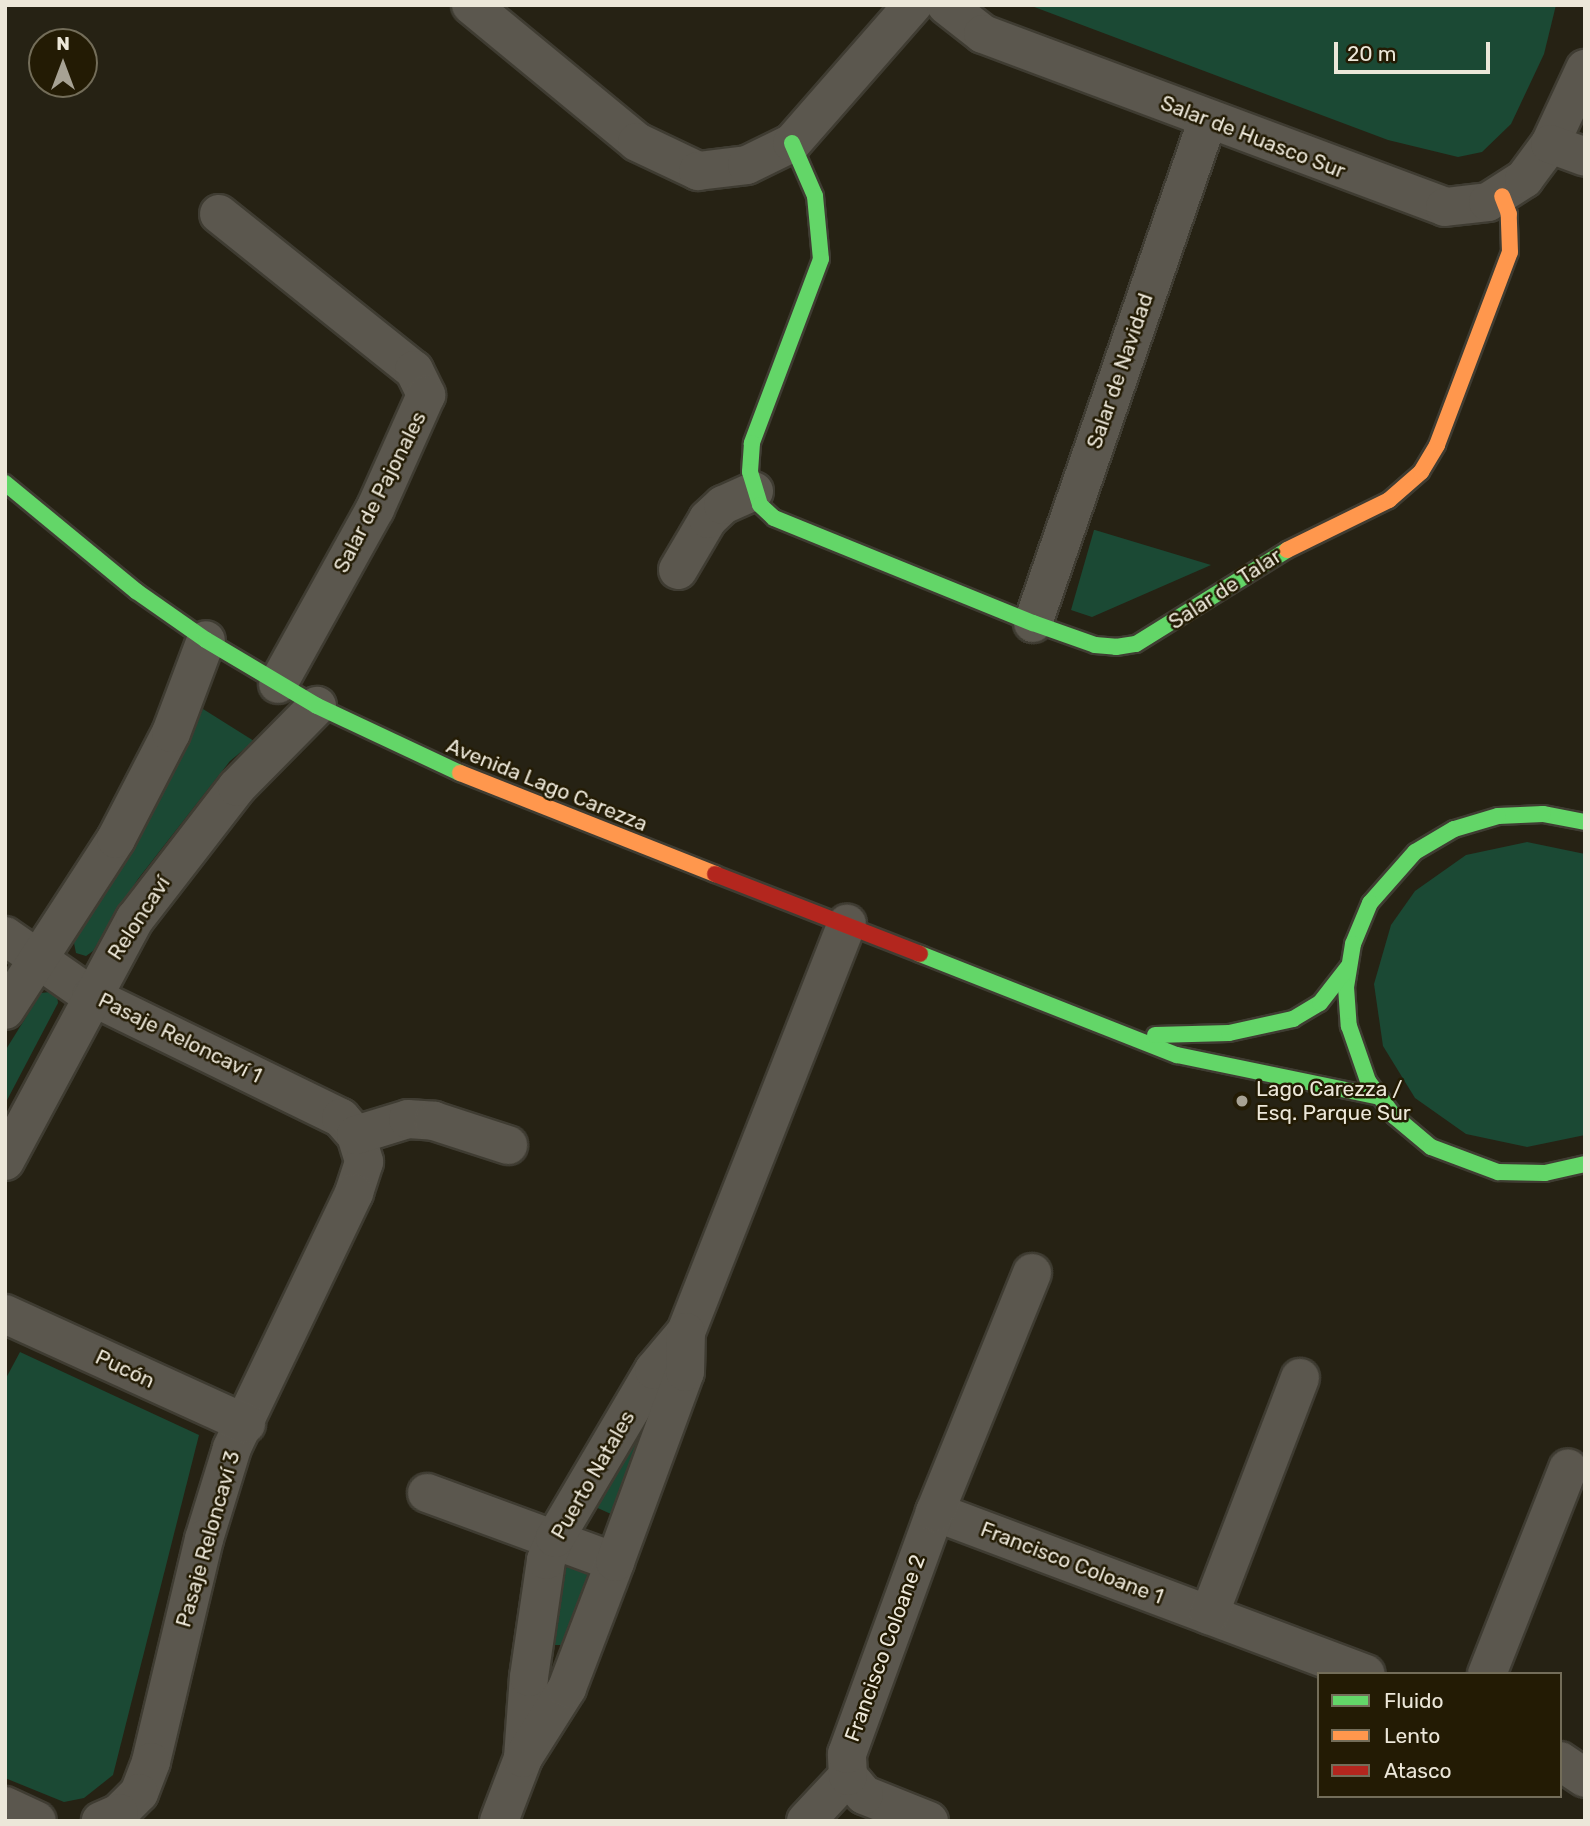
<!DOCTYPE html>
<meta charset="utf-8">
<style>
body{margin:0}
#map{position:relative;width:1590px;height:1826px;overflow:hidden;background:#262214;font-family:Rubik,sans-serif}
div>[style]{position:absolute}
.green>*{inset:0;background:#1b4934}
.roads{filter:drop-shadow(2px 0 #3f3c32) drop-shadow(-2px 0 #3f3c32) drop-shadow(0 2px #3f3c32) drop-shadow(0 -2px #3f3c32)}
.street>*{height:38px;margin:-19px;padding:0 19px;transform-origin:19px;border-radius:19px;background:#5b574e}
.fast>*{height:16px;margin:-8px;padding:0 8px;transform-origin:8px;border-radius:8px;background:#63d668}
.slow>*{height:16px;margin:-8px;padding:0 8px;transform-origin:8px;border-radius:8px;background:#ff974d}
.jam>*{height:16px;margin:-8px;padding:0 8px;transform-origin:8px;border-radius:8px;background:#b3261e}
.dots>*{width:19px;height:19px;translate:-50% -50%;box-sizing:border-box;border:4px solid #231b04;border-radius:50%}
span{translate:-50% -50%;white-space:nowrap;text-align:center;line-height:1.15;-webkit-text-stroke:5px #231b04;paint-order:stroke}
.street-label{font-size:21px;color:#ece7d9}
.poi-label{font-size:21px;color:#ece7d9}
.left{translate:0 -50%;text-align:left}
.frame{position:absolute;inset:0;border:7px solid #ece7d9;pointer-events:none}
.legend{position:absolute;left:1317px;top:1672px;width:245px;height:126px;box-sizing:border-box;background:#231b04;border:2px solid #736d59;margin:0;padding:9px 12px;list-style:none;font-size:21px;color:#ece7d9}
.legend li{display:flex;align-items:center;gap:14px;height:35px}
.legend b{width:35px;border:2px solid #736d59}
.north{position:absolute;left:28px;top:28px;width:70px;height:70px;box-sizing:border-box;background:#231b04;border:2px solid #736d59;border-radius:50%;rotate:0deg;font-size:19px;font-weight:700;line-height:28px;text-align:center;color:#ece7d9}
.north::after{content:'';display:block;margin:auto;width:24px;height:32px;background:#a7a294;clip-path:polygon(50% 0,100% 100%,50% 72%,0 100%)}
.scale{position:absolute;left:1334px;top:42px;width:156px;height:32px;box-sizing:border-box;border:4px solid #ece7d9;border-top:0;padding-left:9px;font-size:21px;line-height:24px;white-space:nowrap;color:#ece7d9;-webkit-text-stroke:5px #231b04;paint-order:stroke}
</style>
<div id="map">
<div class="green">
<i style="clip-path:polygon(1029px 5px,1556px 5px,1544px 54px,1511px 124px,1482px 152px,1458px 157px,1388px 140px)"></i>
<i style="clip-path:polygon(1094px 530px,1095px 530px,1211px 565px,1092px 617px,1071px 610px)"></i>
<i style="clip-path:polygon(203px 709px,254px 741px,230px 761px,138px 879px,93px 951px,86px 956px,76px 953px,74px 943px,79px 932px,135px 846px)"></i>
<i style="clip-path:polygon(1527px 842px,1585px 854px,1585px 1135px,1527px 1147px,1466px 1134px,1415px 1098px,1383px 1046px,1374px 984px,1391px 925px,1415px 891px,1466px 855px)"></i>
<i style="clip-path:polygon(50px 992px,57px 995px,58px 1003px,5px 1104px,5px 1051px,41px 993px)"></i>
<i style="clip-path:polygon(20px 1352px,199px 1435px,113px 1775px,84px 1798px,64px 1802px,5px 1778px,5px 1380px)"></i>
<i style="clip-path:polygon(635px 1433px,641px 1435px,611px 1514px,591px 1505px)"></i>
<i style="clip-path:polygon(568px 1558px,592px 1564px,561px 1645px,555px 1645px,553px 1636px)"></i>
</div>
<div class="roads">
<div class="street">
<i style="left:471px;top:5px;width:215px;rotate:39.5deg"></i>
<i style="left:637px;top:142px;width:68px;rotate:25.4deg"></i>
<i style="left:698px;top:171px;width:49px;rotate:-7deg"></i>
<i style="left:747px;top:165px;width:50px;rotate:-26.1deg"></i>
<i style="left:792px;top:143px;width:184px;rotate:-48.8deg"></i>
<i style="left:946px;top:5px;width:47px;rotate:38.1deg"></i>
<i style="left:983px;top:34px;width:493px;rotate:20.5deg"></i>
<i style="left:1445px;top:207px;width:43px;rotate:-6.6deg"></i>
<i style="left:1488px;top:202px;width:43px;rotate:-32.6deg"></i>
<i style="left:1524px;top:179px;width:44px;rotate:-53.4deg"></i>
<i style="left:1550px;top:144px;width:83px;rotate:-65deg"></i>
<i style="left:1550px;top:144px;width:37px;rotate:20deg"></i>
<i style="left:219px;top:214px;width:250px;rotate:38.7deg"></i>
<i style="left:414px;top:370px;width:28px;rotate:64deg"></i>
<i style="left:426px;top:395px;width:125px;rotate:114.1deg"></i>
<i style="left:375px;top:509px;width:200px;rotate:119deg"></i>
<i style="left:678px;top:570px;width:59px;rotate:-59.5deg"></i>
<i style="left:708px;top:519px;width:21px;rotate:-43deg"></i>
<i style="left:723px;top:505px;width:34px;rotate:-24deg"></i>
<i style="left:1033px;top:623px;width:534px;rotate:-70.85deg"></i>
<i style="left:5px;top:936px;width:105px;rotate:34.9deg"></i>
<i style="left:91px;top:996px;width:278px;rotate:26deg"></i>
<i style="left:341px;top:1118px;width:23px;rotate:49deg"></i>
<i style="left:356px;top:1135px;width:28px;rotate:73deg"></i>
<i style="left:364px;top:1162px;width:33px;rotate:108deg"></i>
<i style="left:354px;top:1193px;width:283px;rotate:115.6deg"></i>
<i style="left:232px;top:1448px;width:95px;rotate:107.1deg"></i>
<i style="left:204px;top:1539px;width:229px;rotate:103.4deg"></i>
<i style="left:151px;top:1762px;width:33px;rotate:111deg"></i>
<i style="left:139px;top:1793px;width:28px;rotate:135deg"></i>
<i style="left:119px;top:1813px;width:20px;rotate:156deg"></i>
<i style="left:5px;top:1010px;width:204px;rotate:-57deg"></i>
<i style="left:116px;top:839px;width:119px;rotate:-62.6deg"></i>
<i style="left:171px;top:733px;width:99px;rotate:-69.4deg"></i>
<i style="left:356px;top:1135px;width:54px;rotate:-17.1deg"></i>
<i style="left:408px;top:1119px;width:26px;rotate:4deg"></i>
<i style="left:434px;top:1121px;width:78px;rotate:18deg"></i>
<i style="left:5px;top:1161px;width:275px;rotate:-61.8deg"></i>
<i style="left:135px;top:919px;width:167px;rotate:-52.3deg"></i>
<i style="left:237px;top:787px;width:114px;rotate:-45.4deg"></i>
<i style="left:5px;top:1314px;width:265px;rotate:24.5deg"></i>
<i style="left:427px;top:1493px;width:200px;rotate:20.2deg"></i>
<i style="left:935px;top:1512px;width:460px;rotate:20.6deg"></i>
<i style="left:1209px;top:1615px;width:254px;rotate:-69deg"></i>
<i style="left:1487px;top:1674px;width:221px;rotate:-68.5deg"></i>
<i style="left:523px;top:1758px;width:81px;rotate:-85.8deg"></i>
<i style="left:529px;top:1677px;width:118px;rotate:-81.7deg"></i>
<i style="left:546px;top:1560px;width:24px;rotate:-68deg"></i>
<i style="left:555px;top:1538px;width:195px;rotate:-59.5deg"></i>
<i style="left:654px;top:1370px;width:50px;rotate:-49.9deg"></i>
<i style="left:686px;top:1332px;width:439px;rotate:-68.5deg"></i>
<i style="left:1560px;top:1761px;width:30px;rotate:34deg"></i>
<i style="left:5px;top:1806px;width:35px;rotate:25deg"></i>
<i style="left:499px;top:1821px;width:67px;rotate:-69.1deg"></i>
<i style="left:523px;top:1758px;width:83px;rotate:-57.8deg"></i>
<i style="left:567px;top:1688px;width:135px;rotate:-69.1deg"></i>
<i style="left:615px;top:1562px;width:202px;rotate:-69.8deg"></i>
<i style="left:685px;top:1372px;width:40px;rotate:-88.6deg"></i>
<i style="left:806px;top:1821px;width:62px;rotate:-47deg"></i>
<i style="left:929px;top:1821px;width:70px;rotate:-158.2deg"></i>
<i style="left:864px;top:1795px;width:25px;rotate:-130deg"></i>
<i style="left:848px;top:1776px;width:22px;rotate:-93deg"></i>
<i style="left:847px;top:1754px;width:258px;rotate:-70deg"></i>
<i style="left:935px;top:1512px;width:258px;rotate:-67.9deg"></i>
</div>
<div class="fast">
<i style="left:792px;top:143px;width:58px;rotate:66.5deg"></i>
<i style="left:815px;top:196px;width:63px;rotate:84.6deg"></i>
<i style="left:821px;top:259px;width:197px;rotate:110.6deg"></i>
<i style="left:752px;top:443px;width:29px;rotate:94deg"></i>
<i style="left:750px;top:472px;width:34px;rotate:73deg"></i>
<i style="left:760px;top:505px;width:19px;rotate:43deg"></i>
<i style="left:774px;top:518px;width:279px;rotate:22.1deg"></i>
<i style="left:1033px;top:623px;width:66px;rotate:19.5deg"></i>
<i style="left:1095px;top:645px;width:21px;rotate:5deg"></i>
<i style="left:1116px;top:647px;width:20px;rotate:-9deg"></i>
<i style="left:1136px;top:644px;width:178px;rotate:-31.9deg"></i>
<i style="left:5px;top:483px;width:170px;rotate:39.5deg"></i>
<i style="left:136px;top:591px;width:85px;rotate:35deg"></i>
<i style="left:206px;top:640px;width:129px;rotate:30.7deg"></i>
<i style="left:317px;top:706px;width:158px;rotate:25.1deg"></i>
<i style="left:1585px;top:822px;width:43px;rotate:-169.2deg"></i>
<i style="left:1543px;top:814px;width:45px;rotate:177.5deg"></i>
<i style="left:1498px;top:816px;width:46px;rotate:163.5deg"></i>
<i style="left:1454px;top:829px;width:45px;rotate:149.5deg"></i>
<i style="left:1415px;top:852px;width:68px;rotate:131.4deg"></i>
<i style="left:1370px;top:903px;width:44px;rotate:112.5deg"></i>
<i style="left:1353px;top:944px;width:44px;rotate:99.2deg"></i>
<i style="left:1346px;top:987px;width:39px;rotate:86deg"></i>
<i style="left:1349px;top:1026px;width:58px;rotate:70.9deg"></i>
<i style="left:1368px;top:1081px;width:44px;rotate:53.4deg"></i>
<i style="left:1394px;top:1116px;width:48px;rotate:40deg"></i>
<i style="left:1431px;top:1147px;width:72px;rotate:20.5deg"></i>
<i style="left:1498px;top:1172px;width:47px;rotate:1.2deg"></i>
<i style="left:1545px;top:1173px;width:41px;rotate:-12.7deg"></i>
<i style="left:920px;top:954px;width:276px;rotate:21.5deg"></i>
<i style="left:1177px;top:1055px;width:206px;rotate:11.7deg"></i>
<i style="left:1155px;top:1035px;width:74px;rotate:-1.5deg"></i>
<i style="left:1229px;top:1033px;width:66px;rotate:-12.3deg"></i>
<i style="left:1293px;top:1019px;width:31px;rotate:-31deg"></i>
<i style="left:1320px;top:1003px;width:46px;rotate:-52.1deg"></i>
</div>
<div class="slow">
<i style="left:1287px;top:550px;width:114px;rotate:-26.1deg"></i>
<i style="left:1389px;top:500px;width:43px;rotate:-41.2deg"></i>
<i style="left:1421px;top:472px;width:31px;rotate:-59deg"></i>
<i style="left:1437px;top:445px;width:206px;rotate:-69.3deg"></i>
<i style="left:1510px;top:252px;width:38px;rotate:-92deg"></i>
<i style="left:1509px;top:214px;width:19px;rotate:-111deg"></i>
<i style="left:460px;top:773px;width:274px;rotate:21.6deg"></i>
</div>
<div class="jam">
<i style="left:715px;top:874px;width:220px;rotate:21.3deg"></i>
</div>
</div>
<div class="dots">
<i style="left:1242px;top:1101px;background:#a7a294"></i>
</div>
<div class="street-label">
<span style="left:1253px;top:137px;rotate:21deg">Salar de Huasco Sur</span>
<span style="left:1120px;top:371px;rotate:-71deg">Salar de Navidad</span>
<span style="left:380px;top:492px;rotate:-63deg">Salar de Pajonales</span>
<span style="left:1225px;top:589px;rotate:-33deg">Salar de Talar</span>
<span style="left:547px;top:785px;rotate:22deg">Avenida Lago Carezza</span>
<span style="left:139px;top:918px;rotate:-57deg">Reloncaví</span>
<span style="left:180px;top:1038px;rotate:26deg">Pasaje Reloncaví 1</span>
<span style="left:125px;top:1369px;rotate:25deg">Pucón</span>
<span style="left:593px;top:1475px;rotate:-60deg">Puerto Natales</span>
<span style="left:208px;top:1539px;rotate:-74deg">Pasaje Reloncaví 3</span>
<span style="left:1072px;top:1563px;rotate:21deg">Francisco Coloane 1</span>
<span style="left:885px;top:1648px;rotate:-70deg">Francisco Coloane 2</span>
</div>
<div class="poi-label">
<span class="left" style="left:1256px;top:1101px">Lago Carezza /<br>Esq. Parque Sur</span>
</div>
<div class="frame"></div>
<ul class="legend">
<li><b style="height:9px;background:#63d668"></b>Fluido</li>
<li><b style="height:9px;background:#ff974d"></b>Lento</li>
<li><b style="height:9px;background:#b3261e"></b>Atasco</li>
</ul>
<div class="north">N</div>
<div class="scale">20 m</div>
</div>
